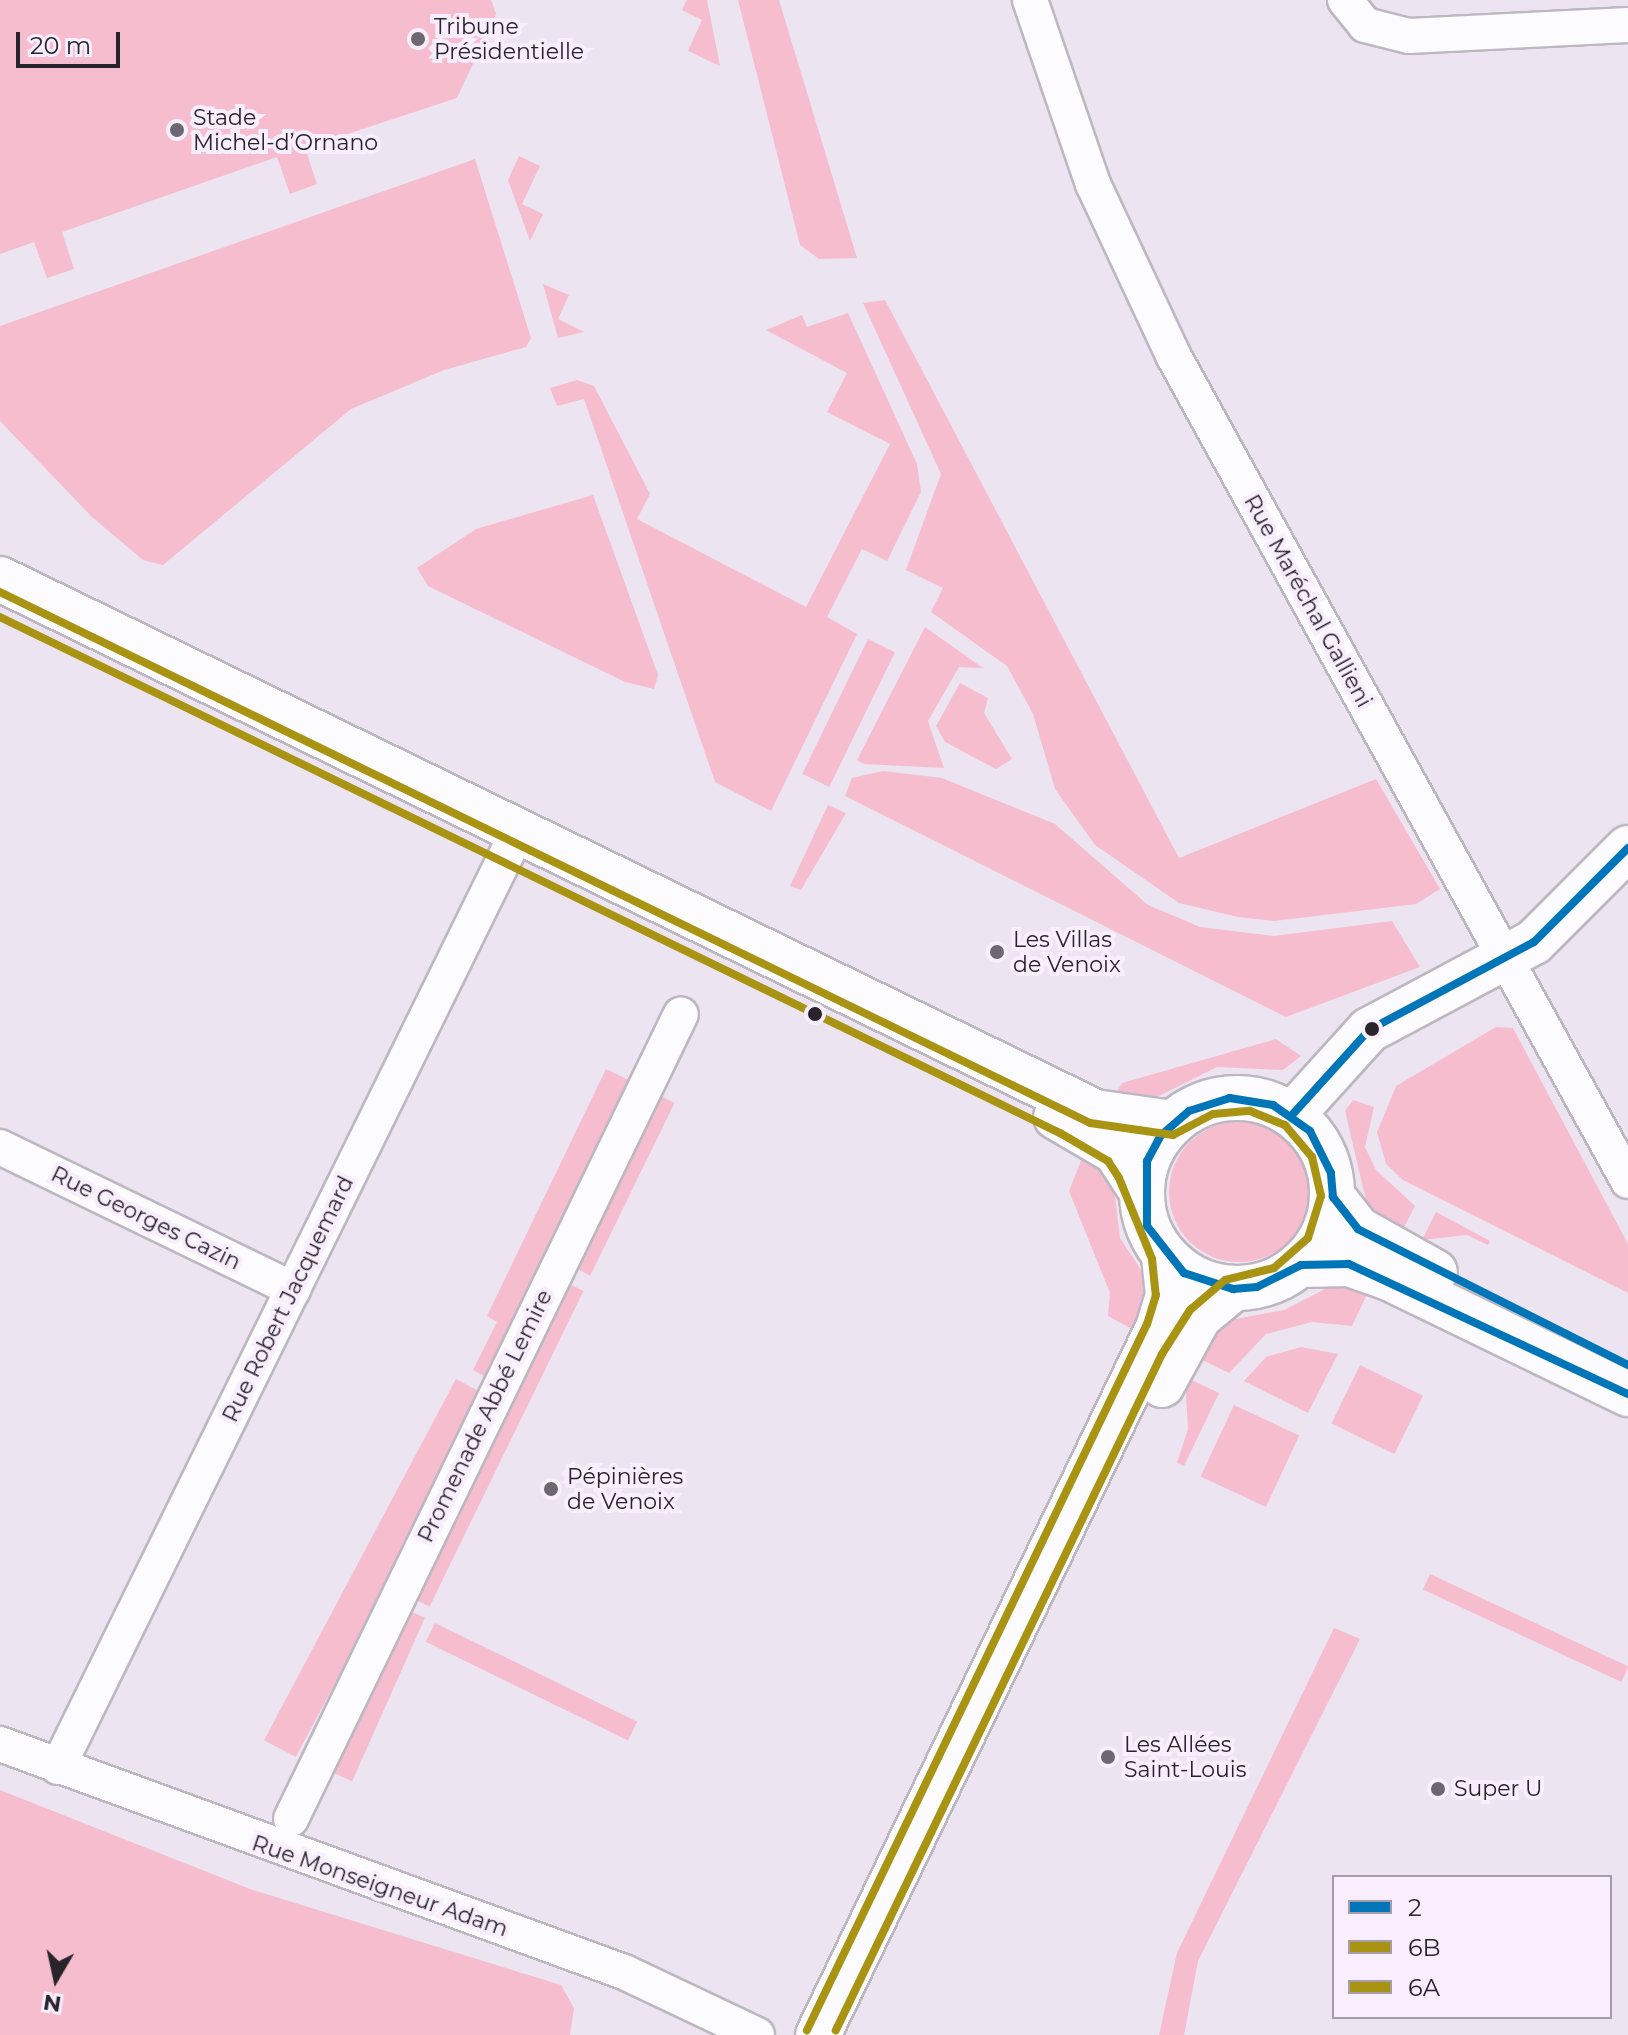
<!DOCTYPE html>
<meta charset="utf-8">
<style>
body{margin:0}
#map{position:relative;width:1628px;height:2035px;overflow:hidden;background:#ece4f0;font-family:Montserrat,sans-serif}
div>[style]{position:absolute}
.green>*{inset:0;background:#f6bdcf;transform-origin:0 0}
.round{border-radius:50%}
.roads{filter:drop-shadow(2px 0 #bdb7c1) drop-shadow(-2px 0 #bdb7c1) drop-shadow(0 2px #bdb7c1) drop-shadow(0 -2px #bdb7c1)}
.street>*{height:34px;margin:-17px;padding:0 17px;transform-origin:17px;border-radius:17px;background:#fcfbfd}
.secondary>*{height:44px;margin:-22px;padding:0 22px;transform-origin:22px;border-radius:22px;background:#fcfbfd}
.secondary>.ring{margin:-22px;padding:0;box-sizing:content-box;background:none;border:44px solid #fcfbfd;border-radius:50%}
.bus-1>*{height:8px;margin:-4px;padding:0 4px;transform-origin:4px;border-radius:4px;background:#0075b8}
.bus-2>*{height:8px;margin:-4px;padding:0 4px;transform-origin:4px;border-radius:4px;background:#a99312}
.bus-3>*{height:8px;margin:-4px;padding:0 4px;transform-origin:4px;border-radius:4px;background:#a99312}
.dots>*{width:22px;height:22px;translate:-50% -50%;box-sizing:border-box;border:4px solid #f8eefd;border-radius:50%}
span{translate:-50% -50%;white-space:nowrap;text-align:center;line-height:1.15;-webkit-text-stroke:8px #f8eefd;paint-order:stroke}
.poi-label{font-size:22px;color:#29232c}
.left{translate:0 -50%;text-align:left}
.street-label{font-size:22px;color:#29232c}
.legend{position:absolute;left:1332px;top:1875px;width:280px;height:144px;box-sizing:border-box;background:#f8eefd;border:2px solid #a59da9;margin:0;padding:10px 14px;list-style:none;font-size:24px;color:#29232c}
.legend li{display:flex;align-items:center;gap:16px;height:40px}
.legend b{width:40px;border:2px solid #a59da9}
.north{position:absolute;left:16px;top:1939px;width:80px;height:80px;-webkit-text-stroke:6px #f8eefd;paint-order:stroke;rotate:189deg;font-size:22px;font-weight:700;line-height:32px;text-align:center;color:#29232c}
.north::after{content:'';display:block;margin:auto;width:28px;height:36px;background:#29232c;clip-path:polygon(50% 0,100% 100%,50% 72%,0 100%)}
.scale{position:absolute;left:16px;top:32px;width:104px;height:36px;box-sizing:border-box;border:4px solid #29232c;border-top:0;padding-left:10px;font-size:24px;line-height:28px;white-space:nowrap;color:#29232c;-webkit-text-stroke:6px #f8eefd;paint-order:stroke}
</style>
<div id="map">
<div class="green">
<i style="clip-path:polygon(0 0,491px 0,496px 14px,457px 98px,305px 148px,317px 184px,290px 194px,277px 157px,62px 232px,74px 269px,47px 278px,34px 242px,0 254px)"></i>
<i style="clip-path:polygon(687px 0,707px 0,720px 66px,688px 51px,702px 20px,682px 10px)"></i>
<i style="clip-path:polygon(738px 0,779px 0,857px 258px,819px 259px,800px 245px)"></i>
<i style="clip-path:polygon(519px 156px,540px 166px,522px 204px,543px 214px,530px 241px,508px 180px)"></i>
<i style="clip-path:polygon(475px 159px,531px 338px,526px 347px,444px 370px,351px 409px,163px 565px,143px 560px,92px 517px,0 421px,0 326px)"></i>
<i style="clip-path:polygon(543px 284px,569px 295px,558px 319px,584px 332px,558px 338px)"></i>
<i style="clip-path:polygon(885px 300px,1179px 858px,1376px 779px,1440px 889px,1416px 904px,1274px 921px,1238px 917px,1179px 903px,1095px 845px,1055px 789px,1033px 714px,1007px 666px,931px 612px,943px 588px,906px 570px,941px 474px,863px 303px)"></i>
<i style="clip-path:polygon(848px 313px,917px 464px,921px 492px,887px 561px,862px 549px,827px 617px,857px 634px,771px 811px,715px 782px,584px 399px,557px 406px,550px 388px,577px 380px,594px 386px,650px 494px,637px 519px,806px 607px,890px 444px,827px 412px,847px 373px,766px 330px,802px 315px,807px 327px)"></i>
<i style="clip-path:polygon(593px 495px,658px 675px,654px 689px,625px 682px,428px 586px,417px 568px,476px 529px)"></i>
<i style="clip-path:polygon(925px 627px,983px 668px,959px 667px,928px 721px,944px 768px,864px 764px,857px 760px)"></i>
<i style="left:868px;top:639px;width:30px;height:150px;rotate:26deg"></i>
<i style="clip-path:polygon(960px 683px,988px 698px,984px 713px,1012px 759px,996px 769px,945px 742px,936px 726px)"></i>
<i style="clip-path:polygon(883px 771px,942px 778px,1055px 824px,1148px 905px,1200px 927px,1274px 936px,1392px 921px,1420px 967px,1286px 1017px,845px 796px,852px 778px)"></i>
<i style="clip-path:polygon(828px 805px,846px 813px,801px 890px,790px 886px)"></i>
<i style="clip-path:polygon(1496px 1027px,1513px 1028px,1628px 1244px,1628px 1293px,1403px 1180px,1386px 1164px,1377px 1132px,1396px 1086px)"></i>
<i style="clip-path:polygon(1276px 1039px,1301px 1056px,1283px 1070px,1217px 1067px,1151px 1100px,1110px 1103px,1122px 1083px)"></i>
<i style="clip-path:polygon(606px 1069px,639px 1085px,495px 1382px,473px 1370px,497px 1322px,487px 1316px)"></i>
<i style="left:652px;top:1092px;width:25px;height:192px;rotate:26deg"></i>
<i style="clip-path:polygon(1353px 1100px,1374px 1107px,1365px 1147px,1376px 1170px,1415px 1206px,1399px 1237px,1368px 1209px,1345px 1111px)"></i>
<i class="round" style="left:1169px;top:1122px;width:140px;height:140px"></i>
<i style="clip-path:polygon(1087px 1145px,1113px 1180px,1120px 1238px,1147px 1279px,1145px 1336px,1108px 1316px,1110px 1293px,1069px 1191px)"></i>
<i style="clip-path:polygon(1436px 1212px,1490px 1241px,1488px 1245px,1467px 1235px,1422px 1240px)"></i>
<i style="left:561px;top:1280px;width:25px;height:351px;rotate:26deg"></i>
<i style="clip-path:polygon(1337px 1283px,1371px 1286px,1352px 1326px,1312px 1322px,1266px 1334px,1229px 1373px,1188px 1353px,1219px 1322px,1284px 1310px)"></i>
<i style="clip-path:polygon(1301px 1347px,1338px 1354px,1308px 1413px,1244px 1381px,1266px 1357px)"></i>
<i style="left:1360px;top:1365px;width:70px;height:65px;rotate:26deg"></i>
<i style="clip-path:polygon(1185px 1377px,1219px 1393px,1184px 1466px,1177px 1463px,1188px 1429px)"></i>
<i style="left:456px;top:1379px;width:36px;height:409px;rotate:28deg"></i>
<i style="left:1234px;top:1405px;width:72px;height:79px;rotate:25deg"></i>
<i style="left:1430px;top:1574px;width:219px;height:17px;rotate:25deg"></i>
<i style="left:403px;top:1608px;width:24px;height:179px;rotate:24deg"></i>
<i style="left:435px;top:1623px;width:225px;height:21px;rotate:26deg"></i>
<i style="clip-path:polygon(1334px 1628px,1360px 1639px,1198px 1961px,1184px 2035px,1159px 2035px,1177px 1953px)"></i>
<i style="clip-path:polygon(0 1790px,250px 1889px,561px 1985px,574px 2008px,570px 2035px,0 2035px)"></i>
</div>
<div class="roads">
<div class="street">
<i style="left:1030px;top:0;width:194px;rotate:71.1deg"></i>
<i style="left:1093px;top:184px;width:189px;rotate:64.9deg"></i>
<i style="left:1173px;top:355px;width:943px;rotate:61.15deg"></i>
<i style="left:1345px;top:0;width:32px;rotate:51deg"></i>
<i style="left:1365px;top:25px;width:45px;rotate:14deg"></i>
<i style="left:1409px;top:36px;width:219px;rotate:-2.9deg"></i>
<i style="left:0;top:1147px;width:326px;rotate:25.9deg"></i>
<i style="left:0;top:1744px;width:664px;rotate:20.07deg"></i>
<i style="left:624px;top:1972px;width:147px;rotate:25.3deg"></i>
<i style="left:58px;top:1767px;width:1043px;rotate:-63.83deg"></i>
<i style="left:291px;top:1819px;width:894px;rotate:-64.15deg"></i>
</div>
<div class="secondary">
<i style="left:0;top:579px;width:1218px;rotate:25.95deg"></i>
<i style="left:1095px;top:1112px;width:78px;rotate:8.1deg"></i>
<i class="ring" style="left:1142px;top:1098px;width:146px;height:146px"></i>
<i style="left:1292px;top:1115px;width:115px;rotate:-47.8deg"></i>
<i style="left:1369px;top:1030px;width:187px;rotate:-28.1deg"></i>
<i style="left:1534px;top:942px;width:133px;rotate:-45deg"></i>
<i style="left:1056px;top:1117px;width:69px;rotate:30.3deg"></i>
<i style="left:1116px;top:1152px;width:46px;rotate:57.3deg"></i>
<i style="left:1333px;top:1197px;width:41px;rotate:52deg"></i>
<i style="left:1358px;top:1229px;width:88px;rotate:29.2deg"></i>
<i style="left:1301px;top:1265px;width:48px;rotate:-1.2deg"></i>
<i style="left:1349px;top:1264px;width:42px;rotate:19.3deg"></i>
<i style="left:1389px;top:1278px;width:266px;rotate:25.9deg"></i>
<i style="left:1162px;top:1385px;width:77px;rotate:-61.4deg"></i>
<i style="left:1199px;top:1317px;width:44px;rotate:-39.5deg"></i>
<i style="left:818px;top:2035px;width:785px;rotate:-64.32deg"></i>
<i style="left:1158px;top:1328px;width:34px;rotate:-73deg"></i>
<i style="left:1168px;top:1296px;width:40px;rotate:-95.7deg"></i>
</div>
</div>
<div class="bus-1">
<i style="left:1292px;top:1115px;width:115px;rotate:-47.8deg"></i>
<i style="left:1369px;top:1030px;width:187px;rotate:-28.1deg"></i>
<i style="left:1534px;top:942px;width:133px;rotate:-45deg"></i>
<i style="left:1628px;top:1365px;width:302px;rotate:-153.3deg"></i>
<i style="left:1358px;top:1229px;width:41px;rotate:-128deg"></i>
<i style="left:1333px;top:1197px;width:24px;rotate:-95deg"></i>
<i style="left:1331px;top:1173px;width:47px;rotate:-116.6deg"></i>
<i style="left:1310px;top:1131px;width:45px;rotate:-144.9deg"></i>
<i style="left:1273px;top:1105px;width:44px;rotate:-170.8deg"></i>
<i style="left:1230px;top:1098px;width:43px;rotate:162.4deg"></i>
<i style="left:1189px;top:1111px;width:37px;rotate:139deg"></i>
<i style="left:1161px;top:1135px;width:30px;rotate:118deg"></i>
<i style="left:1147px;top:1161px;width:65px;rotate:90deg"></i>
<i style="left:1147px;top:1226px;width:60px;rotate:51.8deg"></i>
<i style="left:1184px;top:1273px;width:52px;rotate:18.1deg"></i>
<i style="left:1233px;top:1289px;width:24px;rotate:-5deg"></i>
<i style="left:1257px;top:1287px;width:49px;rotate:-26.6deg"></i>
<i style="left:1301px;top:1265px;width:48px;rotate:-1.2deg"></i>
<i style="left:1349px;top:1264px;width:308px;rotate:25deg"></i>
</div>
<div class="bus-2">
<i style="left:0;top:592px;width:1212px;rotate:25.97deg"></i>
<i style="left:1090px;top:1123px;width:84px;rotate:8.2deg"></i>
<i style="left:1173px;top:1135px;width:45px;rotate:-27.7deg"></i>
<i style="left:1213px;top:1114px;width:37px;rotate:-5deg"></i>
<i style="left:1250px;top:1111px;width:38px;rotate:22deg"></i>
<i style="left:1285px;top:1125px;width:42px;rotate:49.8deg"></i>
<i style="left:1312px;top:1157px;width:40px;rotate:77deg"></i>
<i style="left:1321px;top:1196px;width:44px;rotate:107.2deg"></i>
<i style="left:1308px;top:1238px;width:45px;rotate:138.6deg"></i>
<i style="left:1274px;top:1268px;width:50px;rotate:166.2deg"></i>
<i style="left:1225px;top:1280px;width:46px;rotate:139.4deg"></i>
<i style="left:1190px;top:1310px;width:52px;rotate:122.5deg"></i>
<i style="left:1162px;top:1354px;width:751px;rotate:115.75deg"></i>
</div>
<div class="bus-3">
<i style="left:0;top:617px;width:1179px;rotate:25.96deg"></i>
<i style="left:1060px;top:1133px;width:56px;rotate:30.3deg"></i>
<i style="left:1108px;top:1161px;width:20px;rotate:57deg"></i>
<i style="left:1119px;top:1178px;width:87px;rotate:67.8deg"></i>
<i style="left:1152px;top:1259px;width:36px;rotate:84deg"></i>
<i style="left:1156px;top:1295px;width:30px;rotate:107deg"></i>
<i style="left:1147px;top:1324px;width:784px;rotate:115.71deg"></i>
</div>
<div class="dots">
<i style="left:418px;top:39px;background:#6d6771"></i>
<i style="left:177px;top:130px;background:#6d6771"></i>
<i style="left:997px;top:952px;background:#6d6771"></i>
<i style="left:815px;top:1014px;background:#29232c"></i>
<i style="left:1372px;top:1029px;background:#29232c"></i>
<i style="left:551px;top:1489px;background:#6d6771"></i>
<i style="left:1108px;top:1757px;background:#6d6771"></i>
<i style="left:1438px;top:1789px;background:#6d6771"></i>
</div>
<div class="poi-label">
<span class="left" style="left:434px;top:39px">Tribune<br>Présidentielle</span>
<span class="left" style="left:193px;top:130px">Stade<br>Michel-d’Ornano</span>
<span class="left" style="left:1013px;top:952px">Les Villas<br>de Venoix</span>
<span class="left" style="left:567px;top:1489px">Pépinières<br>de Venoix</span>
<span class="left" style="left:1124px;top:1757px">Les Allées<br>Saint-Louis</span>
<span class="left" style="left:1454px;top:1789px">Super U</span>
</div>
<div class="street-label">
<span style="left:1308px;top:601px;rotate:61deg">Rue Maréchal Gallieni</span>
<span style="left:146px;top:1218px;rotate:26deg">Rue Georges Cazin</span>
<span style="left:288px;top:1299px;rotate:-64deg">Rue Robert Jacquemard</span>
<span style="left:485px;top:1416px;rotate:-64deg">Promenade Abbé Lemire</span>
<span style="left:380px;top:1886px;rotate:19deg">Rue Monseigneur Adam</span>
</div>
<ul class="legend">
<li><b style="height:10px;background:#0075b8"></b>2</li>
<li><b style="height:10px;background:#a99312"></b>6B</li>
<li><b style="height:10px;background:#a99312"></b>6A</li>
</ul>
<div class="north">N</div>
<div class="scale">20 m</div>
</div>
